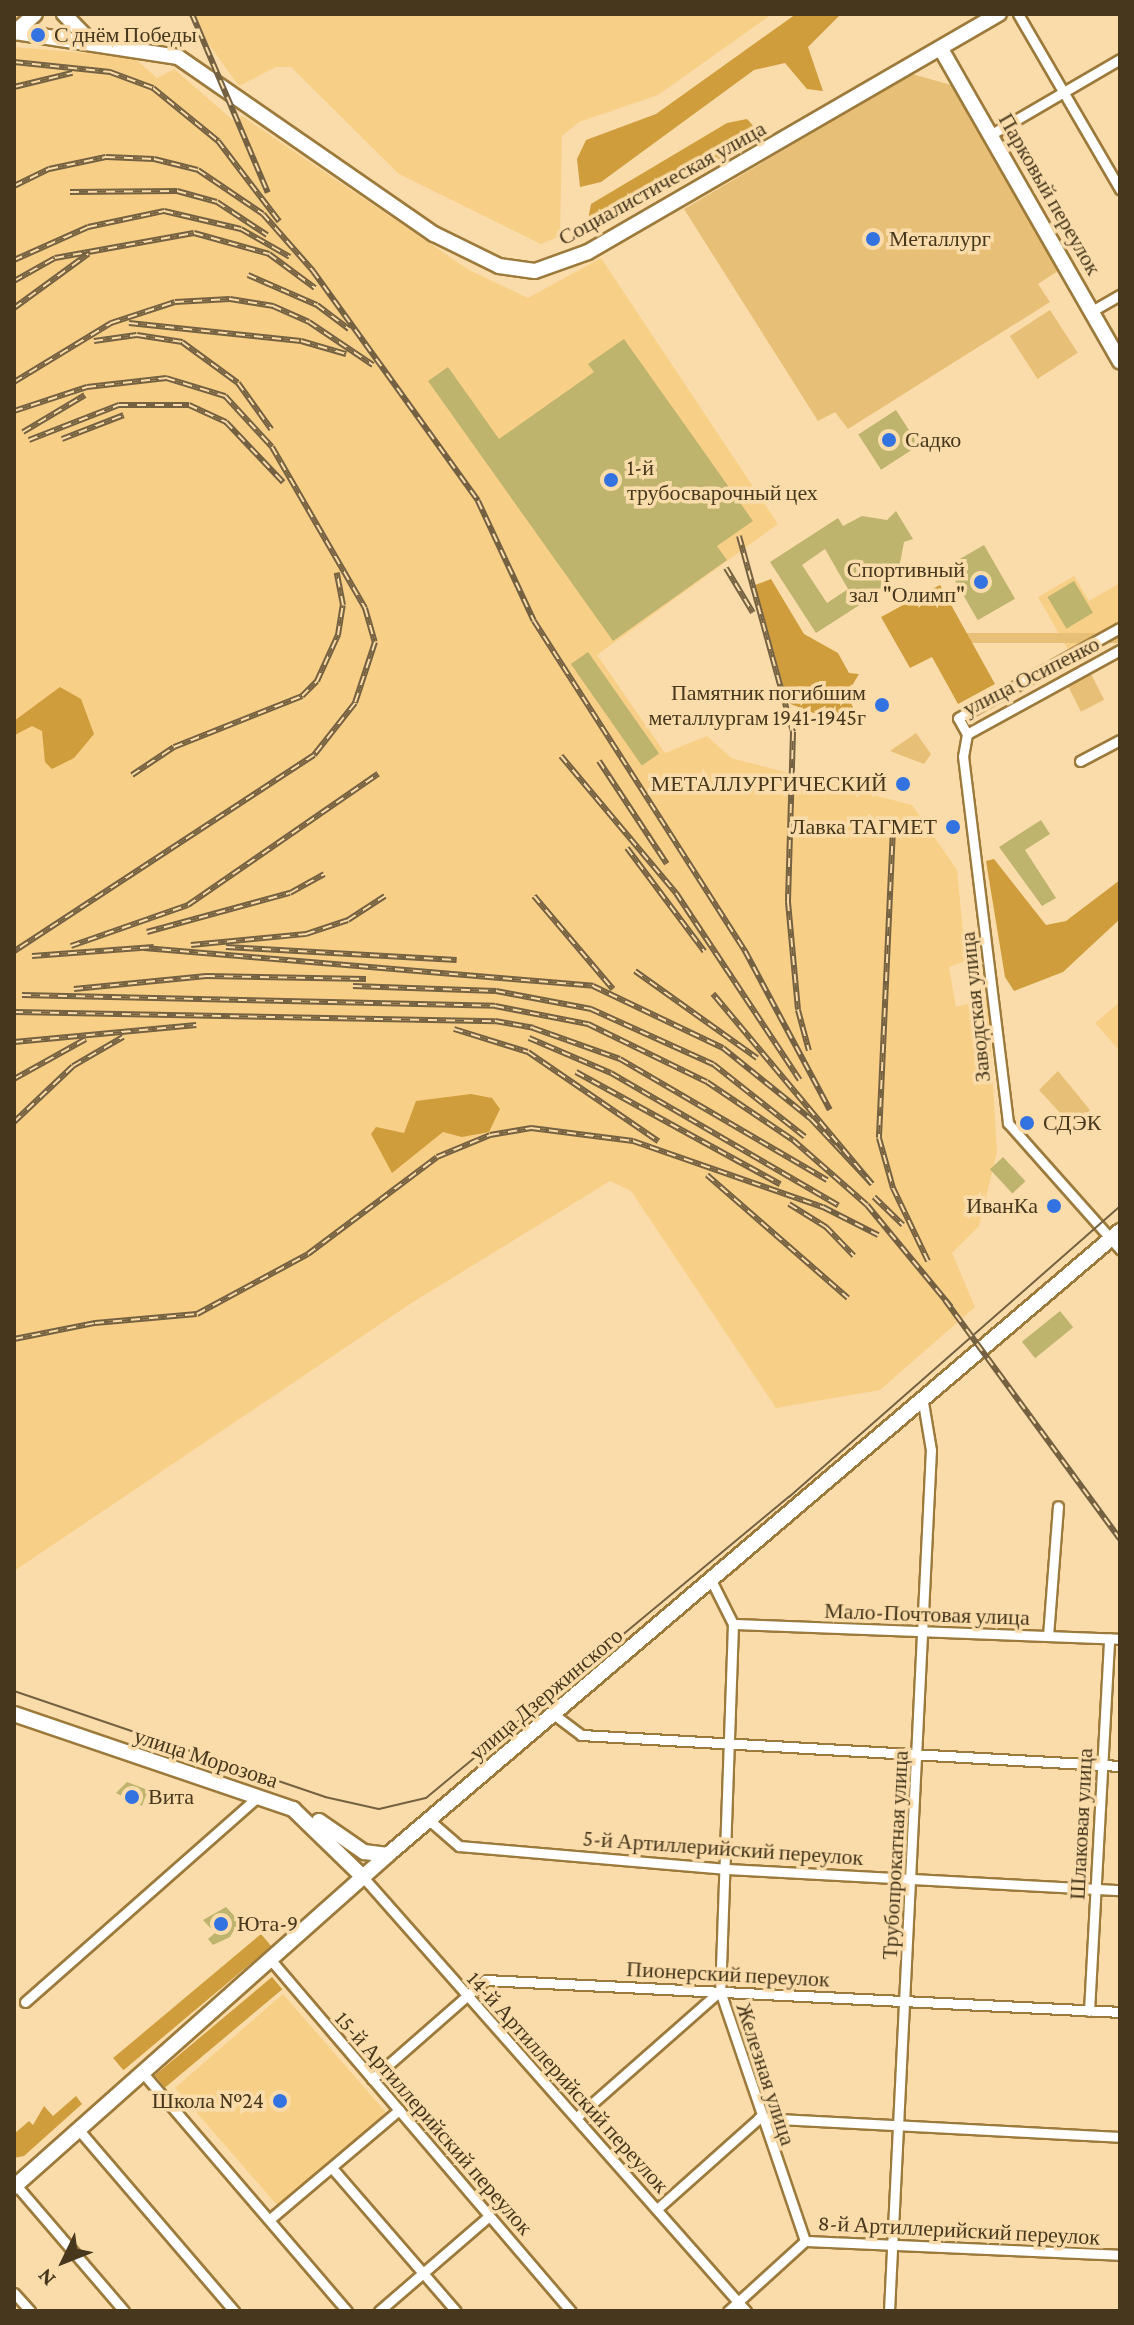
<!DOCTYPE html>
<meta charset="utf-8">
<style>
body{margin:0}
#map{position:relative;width:1134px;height:2325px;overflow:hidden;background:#fadcaa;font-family:"Crimson Pro",serif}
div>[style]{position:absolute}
.built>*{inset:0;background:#f8cf87;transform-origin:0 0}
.green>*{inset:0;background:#e8bf77;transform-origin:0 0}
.forest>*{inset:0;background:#cf9d3b;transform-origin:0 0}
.building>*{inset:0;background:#bfb46e;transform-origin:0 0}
.roads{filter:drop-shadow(2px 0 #9c7a3b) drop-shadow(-2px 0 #9c7a3b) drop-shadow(0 2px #9c7a3b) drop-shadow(0 -2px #9c7a3b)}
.street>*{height:9px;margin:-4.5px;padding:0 4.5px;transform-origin:4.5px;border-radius:4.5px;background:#fff}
.secondary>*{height:14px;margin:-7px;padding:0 7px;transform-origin:7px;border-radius:7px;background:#fff}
.tram>*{height:2px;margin:-1px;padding:0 1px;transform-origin:1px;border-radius:1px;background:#746141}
.rail>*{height:6px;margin-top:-3px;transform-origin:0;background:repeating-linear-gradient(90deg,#fadcaa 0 9px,#746141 0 18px);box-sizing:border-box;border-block:2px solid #746141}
.dots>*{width:22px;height:22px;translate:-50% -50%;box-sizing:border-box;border:4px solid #fadcaa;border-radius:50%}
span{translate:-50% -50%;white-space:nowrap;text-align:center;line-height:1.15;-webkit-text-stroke:7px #fadcaa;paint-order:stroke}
.poi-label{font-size:22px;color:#46371d}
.left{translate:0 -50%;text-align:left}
.right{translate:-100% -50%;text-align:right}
.street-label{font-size:22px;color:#46371d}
.frame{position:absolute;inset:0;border:16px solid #46371d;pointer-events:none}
.north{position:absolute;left:24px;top:2221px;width:80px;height:80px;-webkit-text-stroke:6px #fadcaa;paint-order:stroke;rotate:227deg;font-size:22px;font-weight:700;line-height:32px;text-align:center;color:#46371d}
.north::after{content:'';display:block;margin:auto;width:28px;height:36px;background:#46371d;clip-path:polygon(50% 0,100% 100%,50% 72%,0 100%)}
</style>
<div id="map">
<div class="built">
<i style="clip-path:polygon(187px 14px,772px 14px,658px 95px,579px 122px,562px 136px,560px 236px,541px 244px,399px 174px,291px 67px,276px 67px,239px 86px)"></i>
<i style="clip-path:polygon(14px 47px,133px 57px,157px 78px,174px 69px,234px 121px,242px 116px,469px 270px,528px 298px,601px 258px,778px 524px,597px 655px,665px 753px,707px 736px,731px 758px,912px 805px,957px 870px,966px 961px,949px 967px,956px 1007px,988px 999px,997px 1152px,979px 1226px,952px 1253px,975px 1307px,880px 1390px,776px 1408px,631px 1191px,610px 1181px,413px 1302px,14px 1571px)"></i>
<i style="clip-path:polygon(1074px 576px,1089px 601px,1120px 583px,1120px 625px,1070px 653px,1038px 597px)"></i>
<i style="clip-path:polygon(1120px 1002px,1120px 1051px,1095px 1023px)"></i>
<i style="left:283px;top:1994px;width:157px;height:143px;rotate:49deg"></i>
</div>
<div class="green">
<i style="clip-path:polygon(912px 74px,951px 85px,1061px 269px,1038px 284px,1050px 302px,848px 429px,835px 412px,818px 421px,684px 209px)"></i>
<i style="left:1050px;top:310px;width:51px;height:48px;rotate:57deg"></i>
<i style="left:1120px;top:633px;width:10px;height:175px;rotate:90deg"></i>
<i style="left:1091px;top:674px;width:29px;height:26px;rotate:63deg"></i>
<i style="clip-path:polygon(916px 733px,931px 754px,924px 764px,890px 751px)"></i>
<i style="clip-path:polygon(1058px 1071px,1090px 1110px,1073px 1127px,1039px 1090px)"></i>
</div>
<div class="forest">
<i style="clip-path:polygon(796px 14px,841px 14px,808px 47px,823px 91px,807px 89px,785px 63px,754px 70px,601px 182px,580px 187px,577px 159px,586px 140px,656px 114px)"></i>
<i style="clip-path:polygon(747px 119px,757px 130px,756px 142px,608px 223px,588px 220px,591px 204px,727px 123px)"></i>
<i style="clip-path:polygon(771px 579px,804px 634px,838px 653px,849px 673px,859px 674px,847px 694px,859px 721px,847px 726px,788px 703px,755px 585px)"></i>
<i style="clip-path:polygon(940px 585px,995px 684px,958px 704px,932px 657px,910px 668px,881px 617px)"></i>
<i style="clip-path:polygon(60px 687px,81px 699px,94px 734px,74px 758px,52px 769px,45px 762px,42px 731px,32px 726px,15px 735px,14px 721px)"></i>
<i style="clip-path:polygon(994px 859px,1046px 925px,1066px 921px,1120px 880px,1120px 919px,1063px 972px,1014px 991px,1005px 977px,986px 861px)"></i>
<i style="clip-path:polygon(471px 1094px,492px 1098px,500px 1109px,489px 1132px,462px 1137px,443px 1132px,392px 1173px,371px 1134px,376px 1127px,404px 1133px,416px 1101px)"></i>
<i style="left:261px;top:1934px;width:16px;height:193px;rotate:50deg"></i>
<i style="left:272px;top:1977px;width:16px;height:153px;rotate:50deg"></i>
<i style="clip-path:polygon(76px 2096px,82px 2104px,24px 2156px,14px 2158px,14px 2134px,29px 2121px,33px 2125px,44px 2106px,53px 2116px)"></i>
</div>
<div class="building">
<i style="clip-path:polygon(624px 339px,753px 521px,717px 546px,727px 560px,613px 641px,428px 381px,448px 367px,499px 439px,594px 372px,588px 364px)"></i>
<i style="left:896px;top:410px;width:42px;height:45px;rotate:57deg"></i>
<i style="clip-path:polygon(evenodd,896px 511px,913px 539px,904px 542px,900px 563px,885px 580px,889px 586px,816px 633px,770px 562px,838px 518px,843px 526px,862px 516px,887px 520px,896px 511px,825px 549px,848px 589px,827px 603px,802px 565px,825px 549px)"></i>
<i style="left:984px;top:545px;width:62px;height:43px;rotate:60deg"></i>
<i style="left:1074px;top:581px;width:37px;height:31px;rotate:59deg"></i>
<i style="left:588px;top:652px;width:124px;height:21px;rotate:55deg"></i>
<i style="clip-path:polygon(1041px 820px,1050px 834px,1025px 850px,1056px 898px,1042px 906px,999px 847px)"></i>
<i style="left:1003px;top:1157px;width:33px;height:18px;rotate:47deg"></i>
<i style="left:1060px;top:1311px;width:21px;height:49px;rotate:51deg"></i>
<i style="clip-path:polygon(127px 1782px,148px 1790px,142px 1806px,116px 1793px)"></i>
<i style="clip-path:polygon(226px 1907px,239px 1921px,230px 1937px,213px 1945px,208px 1939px,215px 1933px,203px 1920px)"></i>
</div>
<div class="roads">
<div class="street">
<i style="left:1018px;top:14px;width:203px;rotate:59.8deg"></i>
<i style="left:990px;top:135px;width:151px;rotate:-30.3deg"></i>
<i style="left:1092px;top:311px;width:32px;rotate:-30deg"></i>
<i style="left:967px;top:734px;width:22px;rotate:100deg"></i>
<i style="left:963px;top:756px;width:370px;rotate:83deg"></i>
<i style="left:1008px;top:1123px;width:169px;rotate:48.4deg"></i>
<i style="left:967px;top:734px;width:18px;rotate:-119deg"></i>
<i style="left:958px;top:718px;width:185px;rotate:-29.1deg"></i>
<i style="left:967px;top:734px;width:175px;rotate:-28.8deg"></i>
<i style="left:1080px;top:761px;width:45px;rotate:-27.7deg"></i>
<i style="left:712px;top:1582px;width:47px;rotate:63.4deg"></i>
<i style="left:733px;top:1624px;width:367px;rotate:92deg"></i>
<i style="left:720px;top:1991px;width:264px;rotate:71.2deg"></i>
<i style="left:733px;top:1624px;width:387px;rotate:2.2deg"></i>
<i style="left:1048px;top:1636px;width:130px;rotate:-85.6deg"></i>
<i style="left:556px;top:1716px;width:31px;rotate:37deg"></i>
<i style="left:581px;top:1735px;width:540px;rotate:3.29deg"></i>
<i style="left:429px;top:1820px;width:40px;rotate:41deg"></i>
<i style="left:459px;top:1846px;width:269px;rotate:4.9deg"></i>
<i style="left:727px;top:1869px;width:394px;rotate:3.1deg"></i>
<i style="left:363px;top:1877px;width:579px;rotate:48.57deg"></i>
<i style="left:270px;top:1959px;width:463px;rotate:49.5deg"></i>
<i style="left:25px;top:2002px;width:308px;rotate:-41.4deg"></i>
<i style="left:1089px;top:2011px;width:373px;rotate:-86.9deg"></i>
<i style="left:142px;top:2072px;width:315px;rotate:49.4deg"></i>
<i style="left:372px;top:2079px;width:150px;rotate:-41.2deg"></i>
<i style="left:485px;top:1980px;width:636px;rotate:2.88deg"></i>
<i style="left:578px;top:2116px;width:189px;rotate:-41.4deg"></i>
<i style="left:78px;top:2129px;width:240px;rotate:49.4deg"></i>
<i style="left:332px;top:2168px;width:189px;rotate:49.1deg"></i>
<i style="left:16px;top:2185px;width:166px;rotate:49.4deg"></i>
<i style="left:657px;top:2209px;width:137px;rotate:-41.7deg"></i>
<i style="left:759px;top:2118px;width:361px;rotate:3deg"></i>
<i style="left:270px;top:2219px;width:169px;rotate:-40.2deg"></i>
<i style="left:14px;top:2293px;width:24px;rotate:48deg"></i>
<i style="left:379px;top:2311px;width:145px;rotate:-40.8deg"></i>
<i style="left:728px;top:2311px;width:104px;rotate:-42.3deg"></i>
<i style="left:805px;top:2241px;width:315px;rotate:2.5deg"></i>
<i style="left:889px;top:2311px;width:862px;rotate:-87.21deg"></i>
<i style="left:931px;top:1450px;width:49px;rotate:-99.5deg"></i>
</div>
<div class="secondary">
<i style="left:64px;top:14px;width:37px;rotate:46deg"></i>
<i style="left:15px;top:32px;width:165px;rotate:8.7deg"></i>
<i style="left:178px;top:57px;width:311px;rotate:34.7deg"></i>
<i style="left:434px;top:234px;width:72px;rotate:26.2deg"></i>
<i style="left:499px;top:266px;width:36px;rotate:8deg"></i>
<i style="left:535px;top:271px;width:56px;rotate:-19.7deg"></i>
<i style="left:588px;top:252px;width:475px;rotate:-30.1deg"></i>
<i style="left:14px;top:33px;width:28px;rotate:-42deg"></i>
<i style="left:941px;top:49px;width:360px;rotate:60.2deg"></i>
<i style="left:14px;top:1714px;width:295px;rotate:18.8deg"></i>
<i style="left:293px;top:1809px;width:98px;rotate:44.2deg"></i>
<i style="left:319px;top:1821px;width:55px;rotate:34.6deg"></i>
<i style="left:364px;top:1852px;width:24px;rotate:7deg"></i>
<i style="left:14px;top:2187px;width:504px;rotate:-41.62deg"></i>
<i style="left:391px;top:1852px;width:958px;rotate:-40.43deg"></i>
</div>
</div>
<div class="tram">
<i style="left:14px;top:1691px;width:329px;rotate:18.8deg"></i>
<i style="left:325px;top:1797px;width:55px;rotate:12.5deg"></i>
<i style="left:379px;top:1809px;width:48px;rotate:-13.2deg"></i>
<i style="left:426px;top:1798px;width:472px;rotate:-39.7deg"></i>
<i style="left:789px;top:1497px;width:441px;rotate:-41.3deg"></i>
</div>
<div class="rail">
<i style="left:192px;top:14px;width:194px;rotate:67deg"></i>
<i style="left:14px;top:62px;width:97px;rotate:5.9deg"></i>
<i style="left:110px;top:72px;width:46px;rotate:20.4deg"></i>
<i style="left:153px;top:88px;width:84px;rotate:39.2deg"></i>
<i style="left:218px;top:141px;width:101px;rotate:52.7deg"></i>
<i style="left:14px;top:87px;width:60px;rotate:-13.6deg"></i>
<i style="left:14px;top:186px;width:39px;rotate:-26deg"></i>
<i style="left:49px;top:169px;width:58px;rotate:-11.9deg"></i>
<i style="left:106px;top:157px;width:48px;rotate:2.4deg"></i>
<i style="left:154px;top:159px;width:45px;rotate:14deg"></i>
<i style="left:198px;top:170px;width:78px;rotate:34.1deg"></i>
<i style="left:263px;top:214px;width:76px;rotate:48.7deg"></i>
<i style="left:313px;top:271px;width:283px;rotate:54.3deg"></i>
<i style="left:478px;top:501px;width:132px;rotate:65deg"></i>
<i style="left:534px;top:621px;width:392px;rotate:57.4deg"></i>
<i style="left:745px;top:951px;width:180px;rotate:61.9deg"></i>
<i style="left:70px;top:192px;width:107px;rotate:-0.5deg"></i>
<i style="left:177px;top:191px;width:41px;rotate:15.4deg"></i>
<i style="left:217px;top:202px;width:60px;rotate:33.4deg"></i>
<i style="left:14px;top:260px;width:81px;rotate:-24deg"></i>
<i style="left:88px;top:227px;width:78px;rotate:-11.9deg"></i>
<i style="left:164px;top:211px;width:79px;rotate:13.2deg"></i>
<i style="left:241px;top:229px;width:56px;rotate:29.7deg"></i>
<i style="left:248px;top:275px;width:75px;rotate:23.5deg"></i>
<i style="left:317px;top:305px;width:40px;rotate:37deg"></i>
<i style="left:14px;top:281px;width:47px;rotate:-29.3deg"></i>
<i style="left:55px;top:258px;width:141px;rotate:-10.2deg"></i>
<i style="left:194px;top:233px;width:78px;rotate:15.6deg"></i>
<i style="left:269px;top:254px;width:57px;rotate:36.5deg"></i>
<i style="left:14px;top:308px;width:92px;rotate:-36.1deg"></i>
<i style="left:129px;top:323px;width:173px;rotate:6deg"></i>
<i style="left:301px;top:341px;width:47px;rotate:16.1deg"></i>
<i style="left:94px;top:341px;width:43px;rotate:-7.9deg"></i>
<i style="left:137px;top:335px;width:46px;rotate:8.8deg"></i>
<i style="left:182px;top:342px;width:69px;rotate:36.2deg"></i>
<i style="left:238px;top:383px;width:57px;rotate:54.3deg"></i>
<i style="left:14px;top:382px;width:114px;rotate:-31.3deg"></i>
<i style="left:111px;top:323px;width:67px;rotate:-18.2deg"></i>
<i style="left:175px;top:302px;width:55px;rotate:-3.1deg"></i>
<i style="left:230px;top:299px;width:44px;rotate:9.2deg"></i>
<i style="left:273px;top:306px;width:39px;rotate:24deg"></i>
<i style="left:309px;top:322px;width:77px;rotate:33.9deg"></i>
<i style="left:14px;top:411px;width:77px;rotate:-18.2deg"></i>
<i style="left:87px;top:387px;width:80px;rotate:-6.5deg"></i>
<i style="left:166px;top:378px;width:62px;rotate:17deg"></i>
<i style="left:225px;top:396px;width:69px;rotate:47.3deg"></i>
<i style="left:272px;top:447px;width:186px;rotate:60deg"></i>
<i style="left:365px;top:608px;width:35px;rotate:74deg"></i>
<i style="left:375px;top:642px;width:64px;rotate:108.2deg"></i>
<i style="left:355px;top:703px;width:66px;rotate:128.3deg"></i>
<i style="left:314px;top:755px;width:358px;rotate:146.8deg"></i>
<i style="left:23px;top:432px;width:72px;rotate:-30.8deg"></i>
<i style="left:62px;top:439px;width:66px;rotate:-21.2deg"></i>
<i style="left:29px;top:440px;width:97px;rotate:-21.3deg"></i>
<i style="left:119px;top:405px;width:70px"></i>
<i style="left:189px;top:405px;width:41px;rotate:24.7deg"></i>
<i style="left:226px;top:422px;width:83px;rotate:46.5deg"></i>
<i style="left:739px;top:536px;width:203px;rotate:74.6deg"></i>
<i style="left:793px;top:732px;width:170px;rotate:91.7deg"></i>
<i style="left:788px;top:902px;width:108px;rotate:84.7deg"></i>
<i style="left:798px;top:1010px;width:42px;rotate:75deg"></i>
<i style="left:726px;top:568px;width:52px;rotate:59deg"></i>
<i style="left:561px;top:756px;width:179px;rotate:50deg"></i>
<i style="left:676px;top:893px;width:224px;rotate:56.5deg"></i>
<i style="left:599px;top:761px;width:123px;rotate:56.6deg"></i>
<i style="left:132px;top:775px;width:50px;rotate:-33.7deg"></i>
<i style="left:174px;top:747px;width:138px;rotate:-21.7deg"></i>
<i style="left:302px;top:696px;width:21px;rotate:-45deg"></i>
<i style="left:317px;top:681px;width:51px;rotate:-65.5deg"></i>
<i style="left:338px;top:635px;width:30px;rotate:-81deg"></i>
<i style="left:343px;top:605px;width:33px;rotate:-101deg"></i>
<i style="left:893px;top:828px;width:310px;rotate:92.6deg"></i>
<i style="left:879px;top:1138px;width:52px;rotate:74.4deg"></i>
<i style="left:893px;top:1188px;width:81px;rotate:64.4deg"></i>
<i style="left:627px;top:848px;width:129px;rotate:53.2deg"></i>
<i style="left:534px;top:896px;width:122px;rotate:49.7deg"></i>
<i style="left:147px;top:932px;width:148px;rotate:-15.3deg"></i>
<i style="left:290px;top:893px;width:39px;rotate:-29deg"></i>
<i style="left:191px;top:945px;width:116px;rotate:-5.5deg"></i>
<i style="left:306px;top:934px;width:44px;rotate:-18.4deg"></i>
<i style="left:348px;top:920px;width:44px;rotate:-33deg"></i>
<i style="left:71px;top:946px;width:124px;rotate:-19.3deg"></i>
<i style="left:188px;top:905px;width:231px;rotate:-34.6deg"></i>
<i style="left:226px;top:947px;width:231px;rotate:3.2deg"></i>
<i style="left:144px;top:948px;width:451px;rotate:4.8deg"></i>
<i style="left:593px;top:986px;width:144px;rotate:25.5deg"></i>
<i style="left:723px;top:1048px;width:113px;rotate:38.9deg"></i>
<i style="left:811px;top:1119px;width:89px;rotate:46.8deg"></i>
<i style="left:872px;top:1184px;width:248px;rotate:-129.9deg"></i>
<i style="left:32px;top:956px;width:122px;rotate:-4.2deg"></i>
<i style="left:635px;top:971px;width:150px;rotate:35.5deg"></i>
<i style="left:353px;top:986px;width:143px;rotate:2deg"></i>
<i style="left:496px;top:991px;width:97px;rotate:10.7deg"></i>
<i style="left:591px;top:1009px;width:134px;rotate:24.3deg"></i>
<i style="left:713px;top:1064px;width:117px;rotate:38.4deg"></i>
<i style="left:74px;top:989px;width:133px;rotate:-5.6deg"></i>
<i style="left:206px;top:976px;width:160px;rotate:1.1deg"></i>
<i style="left:22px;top:995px;width:473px;rotate:1.3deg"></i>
<i style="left:495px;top:1006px;width:95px;rotate:11deg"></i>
<i style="left:588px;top:1024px;width:132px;rotate:26deg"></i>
<i style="left:707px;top:1082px;width:104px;rotate:34deg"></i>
<i style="left:793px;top:1140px;width:98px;rotate:41.3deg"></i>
<i style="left:867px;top:1205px;width:132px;rotate:50.5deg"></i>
<i style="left:14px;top:1012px;width:481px;rotate:1.1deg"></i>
<i style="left:495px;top:1021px;width:39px;rotate:10deg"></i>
<i style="left:533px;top:1028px;width:92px;rotate:19.6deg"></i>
<i style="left:620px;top:1059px;width:240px;rotate:30.3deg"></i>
<i style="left:454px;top:1029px;width:77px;rotate:17.3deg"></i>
<i style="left:528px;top:1052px;width:158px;rotate:34.4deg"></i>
<i style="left:529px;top:1038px;width:89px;rotate:23.1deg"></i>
<i style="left:611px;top:1073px;width:263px;rotate:30.2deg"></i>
<i style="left:14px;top:1042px;width:183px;rotate:-5.3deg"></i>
<i style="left:576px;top:1072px;width:233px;rotate:28.8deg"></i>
<i style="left:14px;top:1079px;width:82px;rotate:-29.1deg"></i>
<i style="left:14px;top:1122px;width:81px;rotate:-43.5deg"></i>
<i style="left:73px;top:1066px;width:58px;rotate:-30.1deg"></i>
<i style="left:707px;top:1175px;width:187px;rotate:41.1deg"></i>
<i style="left:874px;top:1197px;width:40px;rotate:44deg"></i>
<i style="left:789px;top:1204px;width:44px;rotate:31.9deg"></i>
<i style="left:826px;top:1227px;width:40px;rotate:46deg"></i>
<i style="left:945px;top:1300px;width:296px;rotate:53.8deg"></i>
<i style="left:14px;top:1339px;width:83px;rotate:-11.2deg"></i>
<i style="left:95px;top:1323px;width:102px;rotate:-5deg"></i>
<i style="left:197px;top:1314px;width:126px;rotate:-28.4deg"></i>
<i style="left:308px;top:1254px;width:161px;rotate:-36.9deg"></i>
<i style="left:437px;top:1157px;width:57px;rotate:-22.5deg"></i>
<i style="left:490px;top:1135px;width:42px;rotate:-9.7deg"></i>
<i style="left:531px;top:1128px;width:103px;rotate:7.3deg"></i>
<i style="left:633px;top:1141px;width:201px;rotate:19.2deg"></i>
<i style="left:823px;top:1207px;width:62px;rotate:27deg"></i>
</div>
<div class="dots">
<i style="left:38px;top:35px;background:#3373e1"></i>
<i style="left:873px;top:239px;background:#3373e1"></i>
<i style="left:889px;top:440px;background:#3373e1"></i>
<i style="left:611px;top:480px;background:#3373e1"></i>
<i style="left:981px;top:582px;background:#3373e1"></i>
<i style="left:882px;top:705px;background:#3373e1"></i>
<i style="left:903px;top:784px;background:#3373e1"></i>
<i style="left:953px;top:827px;background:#3373e1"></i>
<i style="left:1027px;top:1123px;background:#3373e1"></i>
<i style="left:1054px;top:1206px;background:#3373e1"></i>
<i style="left:132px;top:1797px;background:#3373e1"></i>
<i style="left:221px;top:1924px;background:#3373e1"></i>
<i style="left:280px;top:2101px;background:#3373e1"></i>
</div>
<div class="poi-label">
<span class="left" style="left:54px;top:35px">С днём Победы</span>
<span class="left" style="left:889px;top:239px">Металлург</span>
<span class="left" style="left:905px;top:440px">Садко</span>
<span class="left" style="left:627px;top:480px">1-й<br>трубосварочный цех</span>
<span class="right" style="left:965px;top:582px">Спортивный<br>зал "Олимп"</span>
<span class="right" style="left:866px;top:705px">Памятник погибшим<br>металлургам 1941-1945г</span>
<span class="right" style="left:887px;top:784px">МЕТАЛЛУРГИЧЕСКИЙ</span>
<span class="right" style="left:937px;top:827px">Лавка ТАГМЕТ</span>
<span class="left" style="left:1043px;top:1123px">СДЭК</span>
<span class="right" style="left:1038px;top:1206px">ИванКа</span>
<span class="left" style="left:148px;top:1797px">Вита</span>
<span class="left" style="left:237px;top:1924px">Юта-9</span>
<span class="right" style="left:264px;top:2101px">Школа №24</span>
</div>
<div class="street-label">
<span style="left:662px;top:183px;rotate:-29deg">Социалистическая улица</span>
<span style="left:1050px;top:194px;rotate:60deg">Парковый переулок</span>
<span style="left:1031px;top:676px;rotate:-27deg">улица Осипенко</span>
<span style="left:975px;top:1007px;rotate:-96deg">Заводская улица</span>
<span style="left:927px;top:1614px;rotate:2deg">Мало-Почтовая улица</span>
<span style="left:546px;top:1694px;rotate:-40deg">улица Дзержинского</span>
<span style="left:206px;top:1758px;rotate:18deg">улица Морозова</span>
<span style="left:1081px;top:1824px;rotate:-87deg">Шлаковая улица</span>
<span style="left:723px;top:1848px;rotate:4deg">5-й Артиллерийский переулок</span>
<span style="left:895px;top:1855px;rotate:-87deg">Трубопрокатная улица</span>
<span style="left:728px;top:1974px;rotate:3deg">Пионерский переулок</span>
<span style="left:766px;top:2074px;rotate:72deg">Железная улица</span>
<span style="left:568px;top:2082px;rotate:48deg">14-й Артиллерийский переулок</span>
<span style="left:434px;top:2123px;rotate:49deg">15-й Артиллерийский переулок</span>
<span style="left:959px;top:2230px;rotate:3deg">8-й Артиллерийский переулок</span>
</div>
<div class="frame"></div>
<div class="north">N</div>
</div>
